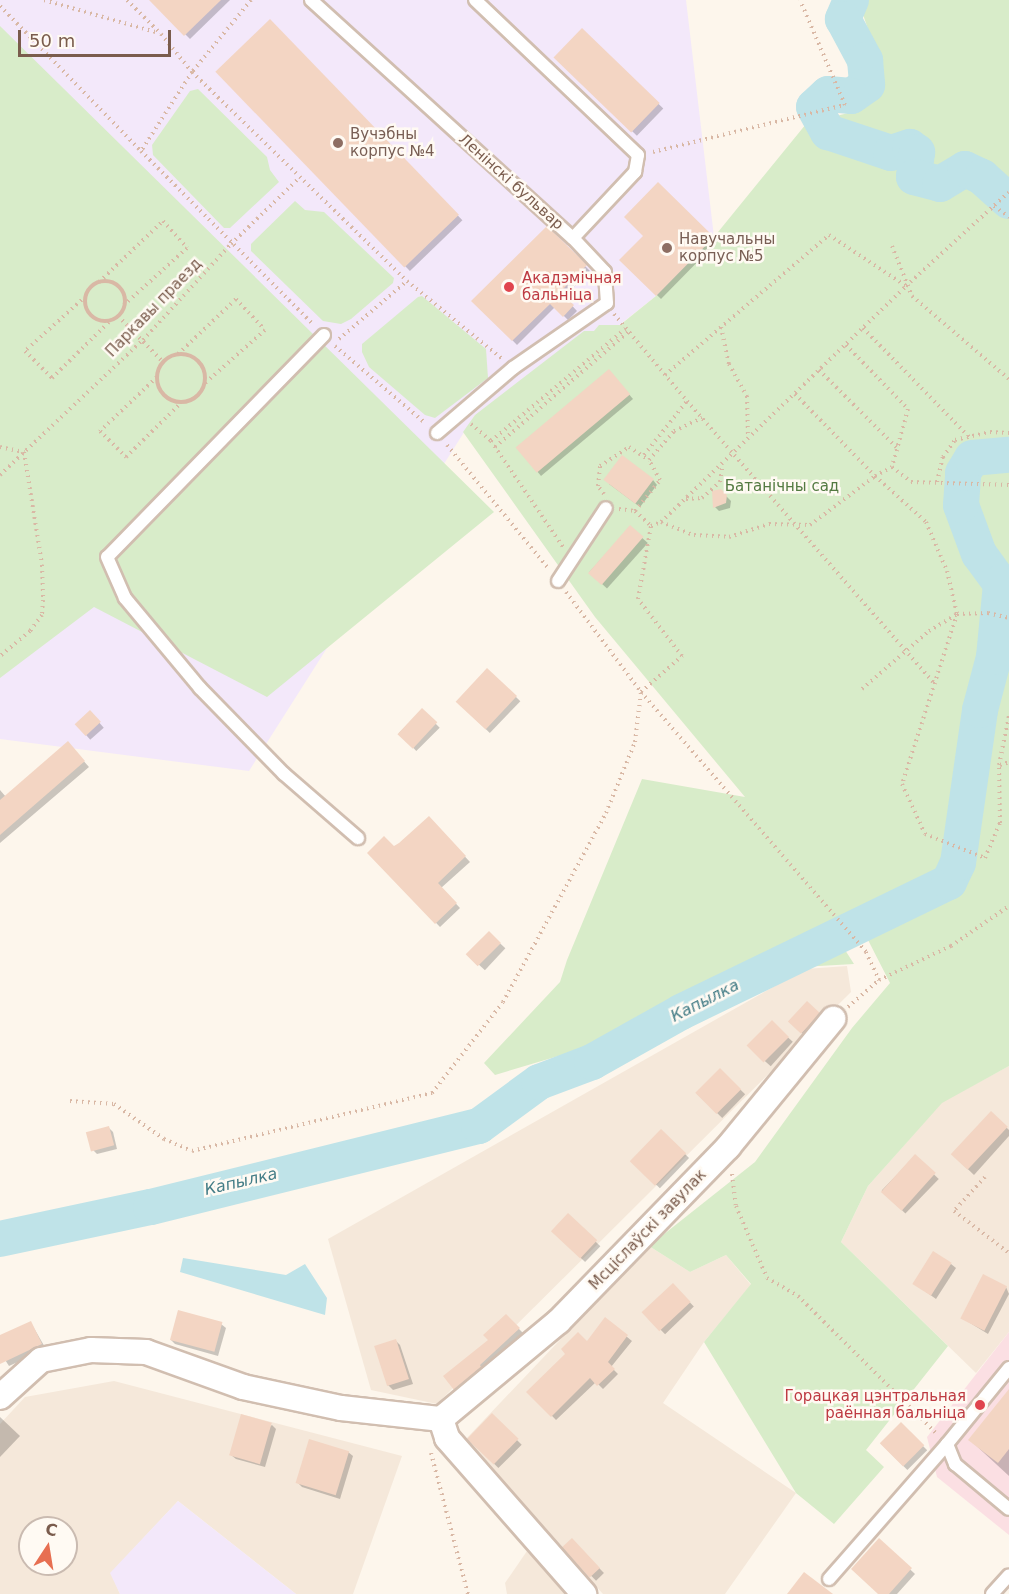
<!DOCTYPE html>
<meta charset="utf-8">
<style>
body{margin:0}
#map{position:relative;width:1009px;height:1594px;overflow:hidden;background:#fdf6ec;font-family:"DejaVu Sans",sans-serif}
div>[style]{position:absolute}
.residential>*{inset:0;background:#f5e8da}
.education>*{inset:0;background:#f3e8fa}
.medical>*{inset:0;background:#fbdfe3}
.green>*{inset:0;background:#d8ecc9}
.water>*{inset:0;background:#bfe3e8}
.shadow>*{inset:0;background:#0003;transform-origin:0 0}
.river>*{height:36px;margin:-18px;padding:0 18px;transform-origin:18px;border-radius:18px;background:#bfe3e8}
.building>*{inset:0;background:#f3d5c3;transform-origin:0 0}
.path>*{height:4px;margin-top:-2px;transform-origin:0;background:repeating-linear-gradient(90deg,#d9b8a5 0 1.5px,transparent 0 6px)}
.path>.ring{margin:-2px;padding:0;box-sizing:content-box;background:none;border:4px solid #d9b8a5;border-radius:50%}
.roads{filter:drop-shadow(2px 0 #d1beb0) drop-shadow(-2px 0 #d1beb0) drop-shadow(0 2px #d1beb0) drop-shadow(0 -2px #d1beb0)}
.lane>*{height:12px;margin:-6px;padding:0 6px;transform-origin:6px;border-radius:6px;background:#fff}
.street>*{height:24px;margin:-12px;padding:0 12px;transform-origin:12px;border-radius:12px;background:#fff}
.dots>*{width:16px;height:16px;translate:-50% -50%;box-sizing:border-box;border:3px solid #fffaf3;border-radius:50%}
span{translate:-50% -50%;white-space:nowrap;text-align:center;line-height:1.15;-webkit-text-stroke:5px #fffaf3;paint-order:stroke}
.education-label{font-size:15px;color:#785e54}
.left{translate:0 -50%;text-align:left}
.street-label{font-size:15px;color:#7a5c4d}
.health-label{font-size:15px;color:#be3a42}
.right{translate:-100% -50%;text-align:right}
.park-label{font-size:15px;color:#537a41}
.water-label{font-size:16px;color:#437c86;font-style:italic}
.north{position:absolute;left:18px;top:1516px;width:60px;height:60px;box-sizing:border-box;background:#fffaf3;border:2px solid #cabbb1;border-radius:50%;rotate:12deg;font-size:16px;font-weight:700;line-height:24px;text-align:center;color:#7a5c4d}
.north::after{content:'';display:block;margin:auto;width:21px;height:27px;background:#e76f51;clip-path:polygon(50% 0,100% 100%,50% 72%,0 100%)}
.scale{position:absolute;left:18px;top:30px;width:153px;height:27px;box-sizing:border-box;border:3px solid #7a5c4d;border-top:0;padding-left:8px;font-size:18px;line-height:21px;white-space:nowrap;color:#7a5c4d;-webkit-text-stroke:4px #fffaf3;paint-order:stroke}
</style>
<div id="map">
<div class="residential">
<i style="clip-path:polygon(847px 966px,851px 992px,437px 1404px,371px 1390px,328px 1239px,805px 969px)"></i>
<i style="clip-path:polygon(1009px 1066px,1009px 1332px,976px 1373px,841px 1242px,868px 1186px,942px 1102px)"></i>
<i style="clip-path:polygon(649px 1246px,690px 1272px,726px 1255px,751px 1285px,704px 1342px,663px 1403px,796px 1493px,725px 1594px,603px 1594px,465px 1440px)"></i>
<i style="clip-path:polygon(evenodd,114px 1381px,402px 1456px,353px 1594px,296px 1594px,178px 1501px,111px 1573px,120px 1594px,0 1594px,0 1424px,25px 1397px,114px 1381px,30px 1528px,66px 1528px,66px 1564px,30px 1564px,30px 1528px)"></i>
<i style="clip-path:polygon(527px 1551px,565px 1594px,507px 1594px,505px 1583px)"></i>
</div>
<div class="education">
<i style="clip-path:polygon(0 0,686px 0,714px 237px,656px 296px,613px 330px,475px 415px,249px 771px,0 739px)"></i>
<i style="clip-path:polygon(178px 1501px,296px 1594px,120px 1594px,110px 1573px)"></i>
</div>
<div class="medical">
<i style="clip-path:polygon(1009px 1332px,1009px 1535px,937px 1477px,927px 1437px)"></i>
</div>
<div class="green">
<i style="clip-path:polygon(858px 0,1009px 0,1009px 1066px,942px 1103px,868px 1186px,841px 1242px,948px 1346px,866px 1450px,884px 1467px,834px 1524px,796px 1493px,704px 1342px,751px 1284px,726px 1255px,690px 1272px,649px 1246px,755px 1162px,852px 1028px,890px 983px,868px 940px,852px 918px,831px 928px,854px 964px,750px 970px,582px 1049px,495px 1075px,484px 1063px,560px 982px,567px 960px,642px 779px,745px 797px,595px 617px,463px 432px,475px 415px,584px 331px,594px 331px,599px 325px,620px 325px,656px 296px,714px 237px,806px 124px,848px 113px,880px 64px)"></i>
<i style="clip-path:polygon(0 26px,494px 512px,267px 697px,94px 607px,0 678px)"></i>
<i style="clip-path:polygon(198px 89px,267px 157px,270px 170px,279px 182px,230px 228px,224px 228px,153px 155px,152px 145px,190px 91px)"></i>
<i style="clip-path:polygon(295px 201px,305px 210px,324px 212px,394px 278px,393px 283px,351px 319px,341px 324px,323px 321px,251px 251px,251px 244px)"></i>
<i style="clip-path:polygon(422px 296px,486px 349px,488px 378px,435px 418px,425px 415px,369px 367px,362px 352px,362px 344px,418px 297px)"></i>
</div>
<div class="water">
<i style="clip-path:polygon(183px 1258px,286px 1275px,305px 1264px,327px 1298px,325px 1315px,180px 1272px)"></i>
</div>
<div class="shadow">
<i style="clip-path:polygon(151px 0,230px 0,190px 39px)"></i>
<i style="left:270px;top:21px;width:277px;height:73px;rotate:46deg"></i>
<i style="left:582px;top:30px;width:113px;height:38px;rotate:44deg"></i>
<i style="clip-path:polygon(658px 184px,717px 242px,661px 299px,621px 260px,645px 236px)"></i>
<i style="clip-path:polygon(547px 228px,590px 271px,564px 297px,577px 311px,568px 320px,555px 307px,517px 345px,474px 301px)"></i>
<i style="clip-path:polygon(613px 375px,633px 399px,541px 476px,517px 447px)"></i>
<i style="clip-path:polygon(653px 480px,657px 485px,640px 507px,609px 484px)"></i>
<i style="clip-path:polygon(721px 491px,731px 501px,730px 508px,719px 511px,715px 507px)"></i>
<i style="left:630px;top:527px;width:24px;height:61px;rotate:42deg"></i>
<i style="left:488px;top:670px;width:45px;height:44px;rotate:44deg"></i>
<i style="left:422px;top:710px;width:25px;height:33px;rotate:45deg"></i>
<i style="left:90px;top:712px;width:21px;height:18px;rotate:49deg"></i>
<i style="clip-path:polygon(72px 748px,89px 767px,0 843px,0 790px,6px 797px)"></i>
<i style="clip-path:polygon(429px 818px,470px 862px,441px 888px,460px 908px,440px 927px,369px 853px,394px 848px)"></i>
<i style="left:490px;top:934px;width:21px;height:30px;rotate:43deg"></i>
<i style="left:807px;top:1004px;width:21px;height:25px;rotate:41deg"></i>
<i style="left:772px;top:1023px;width:28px;height:33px;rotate:42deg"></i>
<i style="left:720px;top:1070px;width:35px;height:33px;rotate:44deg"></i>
<i style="clip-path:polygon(991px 1113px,1009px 1130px,1009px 1136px,974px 1175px,953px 1155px)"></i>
<i style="clip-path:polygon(108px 1127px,113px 1132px,117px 1149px,97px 1154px,93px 1150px)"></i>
<i style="left:661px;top:1131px;width:39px;height:42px;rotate:44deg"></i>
<i style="left:915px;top:1156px;width:33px;height:48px;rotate:44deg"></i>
<i style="left:568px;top:1215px;width:45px;height:22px;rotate:44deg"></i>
<i style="clip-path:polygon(951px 1264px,956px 1268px,936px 1299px,915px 1284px)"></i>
<i style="left:673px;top:1285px;width:30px;height:40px;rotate:46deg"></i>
<i style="clip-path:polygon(1006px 1287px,1009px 1294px,988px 1334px,962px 1318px)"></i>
<i style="clip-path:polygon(506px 1316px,523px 1333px,459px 1393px,455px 1389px)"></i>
<i style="clip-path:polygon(605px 1319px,632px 1341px,611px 1367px,618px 1374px,603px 1389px,596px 1382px,556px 1420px,529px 1392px,587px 1343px)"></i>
<i style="clip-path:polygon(31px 1323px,46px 1349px,9px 1366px,0 1352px,0 1337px)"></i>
<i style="clip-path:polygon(221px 1324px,226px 1328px,218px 1356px,175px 1344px,171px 1340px)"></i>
<i style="clip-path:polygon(396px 1341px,400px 1345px,413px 1384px,393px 1390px,388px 1385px)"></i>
<i style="clip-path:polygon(1009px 1392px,1009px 1476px,970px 1440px)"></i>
<i style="left:492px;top:1415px;width:42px;height:33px;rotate:45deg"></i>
<i style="clip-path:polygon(0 1417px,20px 1436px,0 1457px)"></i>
<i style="left:901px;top:1424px;width:37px;height:28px;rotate:45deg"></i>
<i style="clip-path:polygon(272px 1425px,276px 1429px,265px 1467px,236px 1459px,231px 1455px)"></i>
<i style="clip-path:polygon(348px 1452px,353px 1456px,340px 1499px,302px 1487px,298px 1483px)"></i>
<i style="left:572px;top:1540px;width:46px;height:11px;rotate:46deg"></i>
<i style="clip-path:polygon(879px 1540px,915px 1574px,897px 1594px,880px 1594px)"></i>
</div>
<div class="river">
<i style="left:851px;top:0;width:21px;rotate:113deg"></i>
<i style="left:843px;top:19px;width:47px;rotate:61.8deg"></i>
<i style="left:865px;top:60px;width:25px;rotate:85deg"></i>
<i style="left:867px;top:85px;width:19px;rotate:145deg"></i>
<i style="left:851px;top:96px;width:23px;rotate:-175deg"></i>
<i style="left:828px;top:94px;width:19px;rotate:137deg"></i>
<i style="left:814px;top:107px;width:29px;rotate:61deg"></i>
<i style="left:828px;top:132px;width:66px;rotate:18.4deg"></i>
<i style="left:891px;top:153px;width:20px;rotate:-18deg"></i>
<i style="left:910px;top:147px;width:9px;rotate:36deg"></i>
<i style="left:917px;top:152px;width:25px;rotate:97deg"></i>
<i style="left:914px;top:177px;width:27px;rotate:15deg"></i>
<i style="left:940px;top:184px;width:29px;rotate:-31deg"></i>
<i style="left:965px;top:169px;width:19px;rotate:25deg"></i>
<i style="left:982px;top:177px;width:36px;rotate:42deg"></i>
<i style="left:0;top:1239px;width:154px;rotate:-12deg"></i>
<i style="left:151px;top:1207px;width:338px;rotate:-13.9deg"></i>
<i style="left:479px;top:1126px;width:74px;rotate:-36.3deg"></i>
<i style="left:539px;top:1082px;width:57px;rotate:-20.7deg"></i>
<i style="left:592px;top:1062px;width:102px;rotate:-29.3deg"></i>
<i style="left:681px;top:1012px;width:298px;rotate:-25.9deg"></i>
<i style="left:949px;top:882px;width:21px;rotate:-65deg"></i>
<i style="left:958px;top:863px;width:155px;rotate:-81.8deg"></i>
<i style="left:980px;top:710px;width:55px;rotate:-75.2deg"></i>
<i style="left:994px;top:657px;width:73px;rotate:-84.5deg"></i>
<i style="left:1001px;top:584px;width:37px;rotate:-126deg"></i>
<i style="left:979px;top:554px;width:52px;rotate:-110.2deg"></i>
<i style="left:961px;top:505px;width:32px;rotate:-86deg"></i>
<i style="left:963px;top:473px;width:17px;rotate:-59deg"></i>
<i style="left:972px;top:458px;width:37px;rotate:-5deg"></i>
</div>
<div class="building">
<i style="clip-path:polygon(149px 0,221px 0,184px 36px)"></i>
<i style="left:270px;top:19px;width:272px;height:76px;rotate:46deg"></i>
<i style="left:582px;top:28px;width:108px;height:41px;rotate:44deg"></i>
<i style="clip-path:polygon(658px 182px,714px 237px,656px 296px,619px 260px,643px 236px,624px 217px)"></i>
<i style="clip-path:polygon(547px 226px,587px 265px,560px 292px,574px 305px,563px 317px,550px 304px,512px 341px,471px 301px)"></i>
<i style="left:609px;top:369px;width:33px;height:122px;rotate:50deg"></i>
<i style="left:622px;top:455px;width:40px;height:31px;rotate:37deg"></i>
<i style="clip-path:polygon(721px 489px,727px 495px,726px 503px,713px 508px,712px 491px)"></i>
<i style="left:630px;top:525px;width:18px;height:64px;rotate:41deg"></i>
<i style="left:487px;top:668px;width:41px;height:46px;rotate:43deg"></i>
<i style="left:422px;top:708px;width:21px;height:36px;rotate:43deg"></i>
<i style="left:90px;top:710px;width:16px;height:21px;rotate:47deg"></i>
<i style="clip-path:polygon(68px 741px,85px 761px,0 835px,0 800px)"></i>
<i style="clip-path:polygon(429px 816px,466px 856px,438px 883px,457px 903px,435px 924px,367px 853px,384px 836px,394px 846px,399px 843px)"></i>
<i style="left:489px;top:931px;width:17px;height:33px;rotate:45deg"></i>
<i style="left:807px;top:1001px;width:18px;height:28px;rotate:43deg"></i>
<i style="left:772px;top:1020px;width:24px;height:36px;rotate:45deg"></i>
<i style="left:720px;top:1068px;width:30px;height:35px;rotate:45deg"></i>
<i style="left:991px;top:1111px;width:23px;height:59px;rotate:43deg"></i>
<i style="left:109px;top:1126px;width:20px;height:24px;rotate:75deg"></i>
<i style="left:661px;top:1129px;width:35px;height:45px;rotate:44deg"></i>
<i style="left:915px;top:1154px;width:28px;height:51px;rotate:42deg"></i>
<i style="left:568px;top:1213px;width:40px;height:25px;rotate:43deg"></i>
<i style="left:933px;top:1251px;width:22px;height:39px;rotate:32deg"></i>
<i style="left:983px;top:1274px;width:27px;height:50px;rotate:27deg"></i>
<i style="left:673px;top:1283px;width:26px;height:43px;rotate:47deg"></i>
<i style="left:178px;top:1310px;width:46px;height:31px;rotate:15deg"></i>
<i style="clip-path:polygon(506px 1314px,520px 1328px,480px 1365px,481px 1367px,454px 1390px,443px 1376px,488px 1340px,483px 1335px)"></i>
<i style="clip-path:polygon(605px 1317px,628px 1335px,608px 1362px,615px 1369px,597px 1386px,590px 1378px,551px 1417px,526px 1392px,565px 1354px,561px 1349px,578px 1332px,587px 1341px)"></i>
<i style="clip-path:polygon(31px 1321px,42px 1344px,0 1364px,0 1335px)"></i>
<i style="left:396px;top:1339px;width:42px;height:23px;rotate:72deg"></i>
<i style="clip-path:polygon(1009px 1389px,1009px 1449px,998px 1463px,968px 1440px)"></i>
<i style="left:492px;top:1413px;width:37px;height:36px;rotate:44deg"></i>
<i style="left:241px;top:1414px;width:32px;height:43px;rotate:16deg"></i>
<i style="left:901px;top:1422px;width:33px;height:30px;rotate:45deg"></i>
<i style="left:309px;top:1439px;width:42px;height:46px;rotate:17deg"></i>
<i style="left:572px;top:1538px;width:41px;height:14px;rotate:47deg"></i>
<i style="clip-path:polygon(879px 1538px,912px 1568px,889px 1594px,878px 1594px,851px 1569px)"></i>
<i style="clip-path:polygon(804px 1572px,833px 1594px,787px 1594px)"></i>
</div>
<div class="path">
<i style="left:44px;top:0;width:120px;rotate:16deg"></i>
<i style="left:127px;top:0;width:48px;rotate:45deg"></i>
<i style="left:161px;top:34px;width:49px;rotate:50.8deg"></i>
<i style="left:192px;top:72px;width:300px;rotate:44.2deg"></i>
<i style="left:407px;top:281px;width:122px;rotate:39.3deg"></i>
<i style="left:251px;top:0;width:93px;rotate:129.3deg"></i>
<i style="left:192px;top:72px;width:94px;rotate:122.8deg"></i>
<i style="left:141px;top:151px;width:244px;rotate:45.2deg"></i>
<i style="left:0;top:6px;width:202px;rotate:45.8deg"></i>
<i style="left:653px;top:152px;width:198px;rotate:-13.8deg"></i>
<i style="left:845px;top:105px;width:114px;rotate:-113.2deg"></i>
<i style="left:994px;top:206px;width:19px;rotate:36deg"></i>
<i style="left:892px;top:246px;width:54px;rotate:68.2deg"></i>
<i style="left:912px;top:296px;width:128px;rotate:40.6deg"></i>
<i class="ring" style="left:85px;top:281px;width:36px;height:36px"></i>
<i style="left:99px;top:282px;width:88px;rotate:-43.6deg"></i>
<i style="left:163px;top:221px;width:36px;rotate:48deg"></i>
<i style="left:187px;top:248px;width:85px;rotate:137.9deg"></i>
<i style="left:86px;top:296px;width:82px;rotate:138deg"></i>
<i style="left:25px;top:351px;width:38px;rotate:45deg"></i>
<i style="left:52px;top:378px;width:84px;rotate:-44.5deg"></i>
<i style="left:614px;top:314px;width:114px;rotate:50deg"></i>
<i style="left:687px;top:401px;width:376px;rotate:48.8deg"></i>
<i style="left:118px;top:316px;width:64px;rotate:45.6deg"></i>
<i style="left:721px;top:327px;width:38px;rotate:78deg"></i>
<i style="left:729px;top:364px;width:37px;rotate:61deg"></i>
<i style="left:747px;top:396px;width:42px;rotate:88.6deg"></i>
<i style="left:863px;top:328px;width:152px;rotate:45.8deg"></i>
<i style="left:339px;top:339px;width:89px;rotate:-40.5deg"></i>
<i style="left:846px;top:345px;width:89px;rotate:45.9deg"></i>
<i style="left:908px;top:409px;width:60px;rotate:105.4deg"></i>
<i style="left:335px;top:346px;width:118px;rotate:40.5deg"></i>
<i style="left:178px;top:354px;width:80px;rotate:-43.5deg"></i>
<i style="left:236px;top:299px;width:42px;rotate:46.9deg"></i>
<i style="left:265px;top:330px;width:80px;rotate:138.5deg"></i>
<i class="ring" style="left:157px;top:354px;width:44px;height:44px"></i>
<i style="left:819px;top:370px;width:112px;rotate:45deg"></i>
<i style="left:665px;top:375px;width:216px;rotate:-40.5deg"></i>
<i style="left:829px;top:235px;width:92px;rotate:33.5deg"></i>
<i style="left:157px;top:377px;width:79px;rotate:136.5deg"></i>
<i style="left:100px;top:431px;width:37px;rotate:45deg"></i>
<i style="left:126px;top:457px;width:80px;rotate:-44.5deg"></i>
<i style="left:795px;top:394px;width:115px;rotate:45.7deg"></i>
<i style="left:875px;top:476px;width:69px;rotate:42deg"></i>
<i style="left:926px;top:522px;width:53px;rotate:66.8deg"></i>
<i style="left:947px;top:571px;width:44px;rotate:76.9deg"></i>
<i style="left:957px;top:614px;width:179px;rotate:107.9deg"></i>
<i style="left:902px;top:784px;width:55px;rotate:65.3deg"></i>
<i style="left:925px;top:834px;width:65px;rotate:21.8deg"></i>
<i style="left:985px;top:858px;width:38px;rotate:-67deg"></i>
<i style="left:1000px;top:823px;width:58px;rotate:-91deg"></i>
<i style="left:999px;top:765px;width:50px;rotate:-78.5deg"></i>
<i style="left:471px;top:424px;width:26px;rotate:40deg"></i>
<i style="left:491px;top:441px;width:128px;rotate:55.8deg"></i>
<i style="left:491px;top:441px;width:175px;rotate:-39.9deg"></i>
<i style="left:447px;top:445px;width:161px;rotate:50.6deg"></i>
<i style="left:0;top:447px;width:25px;rotate:12deg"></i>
<i style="left:24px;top:452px;width:114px;rotate:80.9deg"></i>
<i style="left:42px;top:565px;width:35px;rotate:88deg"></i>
<i style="left:43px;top:600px;width:15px;rotate:94deg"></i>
<i style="left:42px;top:615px;width:20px;rotate:127deg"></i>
<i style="left:30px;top:631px;width:39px;rotate:140deg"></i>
<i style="left:495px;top:447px;width:176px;rotate:-40.8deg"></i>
<i style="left:644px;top:455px;width:69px;rotate:-51.5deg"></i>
<i style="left:0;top:475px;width:197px;rotate:-43.4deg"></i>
<i style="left:143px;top:340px;width:130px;rotate:-47.5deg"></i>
<i style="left:231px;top:244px;width:95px;rotate:-44.1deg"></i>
<i style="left:937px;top:482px;width:26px;rotate:-77deg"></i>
<i style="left:943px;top:457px;width:21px;rotate:-55deg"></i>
<i style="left:955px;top:440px;width:36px;rotate:-13deg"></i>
<i style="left:990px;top:432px;width:19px;rotate:3deg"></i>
<i style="left:604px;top:494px;width:10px;rotate:-127deg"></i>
<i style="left:598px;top:486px;width:20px;rotate:-84deg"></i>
<i style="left:600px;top:466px;width:35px;rotate:-33deg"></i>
<i style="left:629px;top:447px;width:24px;rotate:33deg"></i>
<i style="left:686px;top:499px;width:16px;rotate:-4deg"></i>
<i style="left:702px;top:498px;width:24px;rotate:-42deg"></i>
<i style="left:720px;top:482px;width:18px;rotate:-81deg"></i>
<i style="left:619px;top:509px;width:16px;rotate:7deg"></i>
<i style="left:635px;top:511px;width:22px;rotate:43deg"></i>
<i style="left:651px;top:526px;width:11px;rotate:-22deg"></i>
<i style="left:661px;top:522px;width:35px;rotate:22deg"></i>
<i style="left:694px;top:535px;width:35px;rotate:3deg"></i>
<i style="left:729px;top:537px;width:42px;rotate:-18deg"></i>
<i style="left:769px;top:524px;width:41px;rotate:1.4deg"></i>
<i style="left:810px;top:525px;width:81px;rotate:-37deg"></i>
<i style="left:875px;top:476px;width:19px;rotate:-28deg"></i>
<i style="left:892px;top:467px;width:24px;rotate:38deg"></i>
<i style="left:911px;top:482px;width:98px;rotate:1.8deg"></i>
<i style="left:635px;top:511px;width:40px;rotate:-51deg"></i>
<i style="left:660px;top:480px;width:23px;rotate:-119deg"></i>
<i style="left:649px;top:460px;width:38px;rotate:-49deg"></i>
<i style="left:674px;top:431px;width:31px;rotate:-25deg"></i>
<i style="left:661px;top:522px;width:340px;rotate:-43.9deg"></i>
<i style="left:906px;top:286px;width:139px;rotate:-42.4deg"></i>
<i style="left:566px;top:592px;width:125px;rotate:53.1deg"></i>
<i style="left:641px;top:692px;width:344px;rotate:49.1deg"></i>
<i style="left:866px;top:952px;width:31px;rotate:65deg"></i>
<i style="left:862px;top:689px;width:89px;rotate:-40.9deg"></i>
<i style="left:929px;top:631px;width:33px;rotate:-31deg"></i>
<i style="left:957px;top:614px;width:31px;rotate:-2deg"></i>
<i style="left:988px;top:613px;width:22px;rotate:13deg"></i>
<i style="left:1000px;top:765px;width:9px;rotate:-18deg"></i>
<i style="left:848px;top:1007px;width:41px;rotate:-41.1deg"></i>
<i style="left:879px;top:980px;width:80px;rotate:-25.3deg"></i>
<i style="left:951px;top:946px;width:70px;rotate:-34.6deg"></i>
<i style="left:70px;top:1101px;width:44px;rotate:3.9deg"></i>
<i style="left:114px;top:1104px;width:61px;rotate:35deg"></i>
<i style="left:164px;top:1139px;width:30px;rotate:23deg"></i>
<i style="left:192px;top:1151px;width:247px;rotate:-13.6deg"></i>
<i style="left:432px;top:1093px;width:115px;rotate:-52deg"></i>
<i style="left:503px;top:1002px;width:215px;rotate:-61.4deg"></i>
<i style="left:606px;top:813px;width:77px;rotate:-67.8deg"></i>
<i style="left:635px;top:742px;width:50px;rotate:-83.2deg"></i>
<i style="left:641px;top:692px;width:55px;rotate:-41.3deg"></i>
<i style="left:682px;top:656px;width:72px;rotate:-127.7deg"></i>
<i style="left:638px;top:599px;width:74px;rotate:-79.9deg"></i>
<i style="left:732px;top:1174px;width:32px;rotate:83deg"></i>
<i style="left:736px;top:1206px;width:78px;rotate:66.7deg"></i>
<i style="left:767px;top:1278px;width:36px;rotate:30deg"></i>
<i style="left:798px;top:1296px;width:197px;rotate:44.8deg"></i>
<i style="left:985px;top:1177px;width:46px;rotate:132.4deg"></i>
<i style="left:954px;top:1211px;width:69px;rotate:37.4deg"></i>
<i style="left:431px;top:1453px;width:146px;rotate:75.3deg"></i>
</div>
<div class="roads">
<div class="lane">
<i style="left:311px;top:0;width:354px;rotate:42.3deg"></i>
<i style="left:573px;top:238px;width:91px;rotate:-46.8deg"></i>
<i style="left:635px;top:172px;width:17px;rotate:-80deg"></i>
<i style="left:638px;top:155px;width:225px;rotate:-136.4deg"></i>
<i style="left:324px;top:335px;width:310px;rotate:134.3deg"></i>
<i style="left:107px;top:557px;width:45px;rotate:66.3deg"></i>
<i style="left:125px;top:598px;width:117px;rotate:50.2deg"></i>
<i style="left:200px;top:688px;width:120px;rotate:45.7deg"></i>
<i style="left:284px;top:774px;width:98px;rotate:40.9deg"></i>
<i style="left:437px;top:433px;width:100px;rotate:-40.5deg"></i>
<i style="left:513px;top:368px;width:114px;rotate:-34.7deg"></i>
<i style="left:607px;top:303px;width:31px;rotate:-94deg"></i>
<i style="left:605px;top:272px;width:47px;rotate:-133.3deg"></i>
<i style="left:558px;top:581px;width:87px;rotate:-56.7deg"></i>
<i style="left:1009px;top:1368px;width:98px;rotate:129.2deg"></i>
<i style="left:947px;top:1444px;width:22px;rotate:68deg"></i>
<i style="left:955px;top:1464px;width:70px;rotate:39.8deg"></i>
<i style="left:829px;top:1579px;width:179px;rotate:-48.8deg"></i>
<i style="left:992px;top:1594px;width:25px;rotate:-48deg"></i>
</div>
<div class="street">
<i style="left:0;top:1397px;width:55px;rotate:-42.1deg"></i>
<i style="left:41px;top:1360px;width:51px;rotate:-11.3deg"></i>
<i style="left:91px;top:1350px;width:55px;rotate:2.1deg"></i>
<i style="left:146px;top:1352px;width:103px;rotate:19.8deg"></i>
<i style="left:243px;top:1387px;width:100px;rotate:12.1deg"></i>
<i style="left:341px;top:1408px;width:101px;rotate:6.3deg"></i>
<i style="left:441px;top:1419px;width:153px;rotate:-39.7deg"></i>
<i style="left:559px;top:1321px;width:243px;rotate:-45.8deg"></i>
<i style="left:728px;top:1147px;width:166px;rotate:-50.6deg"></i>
<i style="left:441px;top:1419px;width:20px;rotate:72deg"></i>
<i style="left:447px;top:1438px;width:208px;rotate:48.7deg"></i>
</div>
</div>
<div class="dots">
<i style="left:338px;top:143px;background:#8d6e63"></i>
<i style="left:667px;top:248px;background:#8d6e63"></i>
<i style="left:509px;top:287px;background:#e0444e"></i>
<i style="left:980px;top:1405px;background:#e0444e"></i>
</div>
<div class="education-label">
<span class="left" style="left:350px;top:143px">Вучэбны<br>корпус №4</span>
<span class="left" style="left:679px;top:248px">Навучальны<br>корпус №5</span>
</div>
<div class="street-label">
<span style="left:511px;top:182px;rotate:42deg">Ленінскі бульвар</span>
<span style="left:154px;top:308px;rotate:-46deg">Паркавы праезд</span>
<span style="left:648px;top:1230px;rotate:-46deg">Мсціслаўскі завулак</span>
</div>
<div class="health-label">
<span class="left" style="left:522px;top:287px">Акадэмічная<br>бальніца</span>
<span class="right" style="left:966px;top:1405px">Горацкая цэнтральная<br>раённая бальніца</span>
</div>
<div class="park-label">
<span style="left:782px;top:487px">Батанічны сад</span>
</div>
<div class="water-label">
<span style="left:705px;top:1001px;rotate:-27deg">Капылка</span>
<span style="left:241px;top:1182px;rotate:-13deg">Капылка</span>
</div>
<div class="north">С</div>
<div class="scale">50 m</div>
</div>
